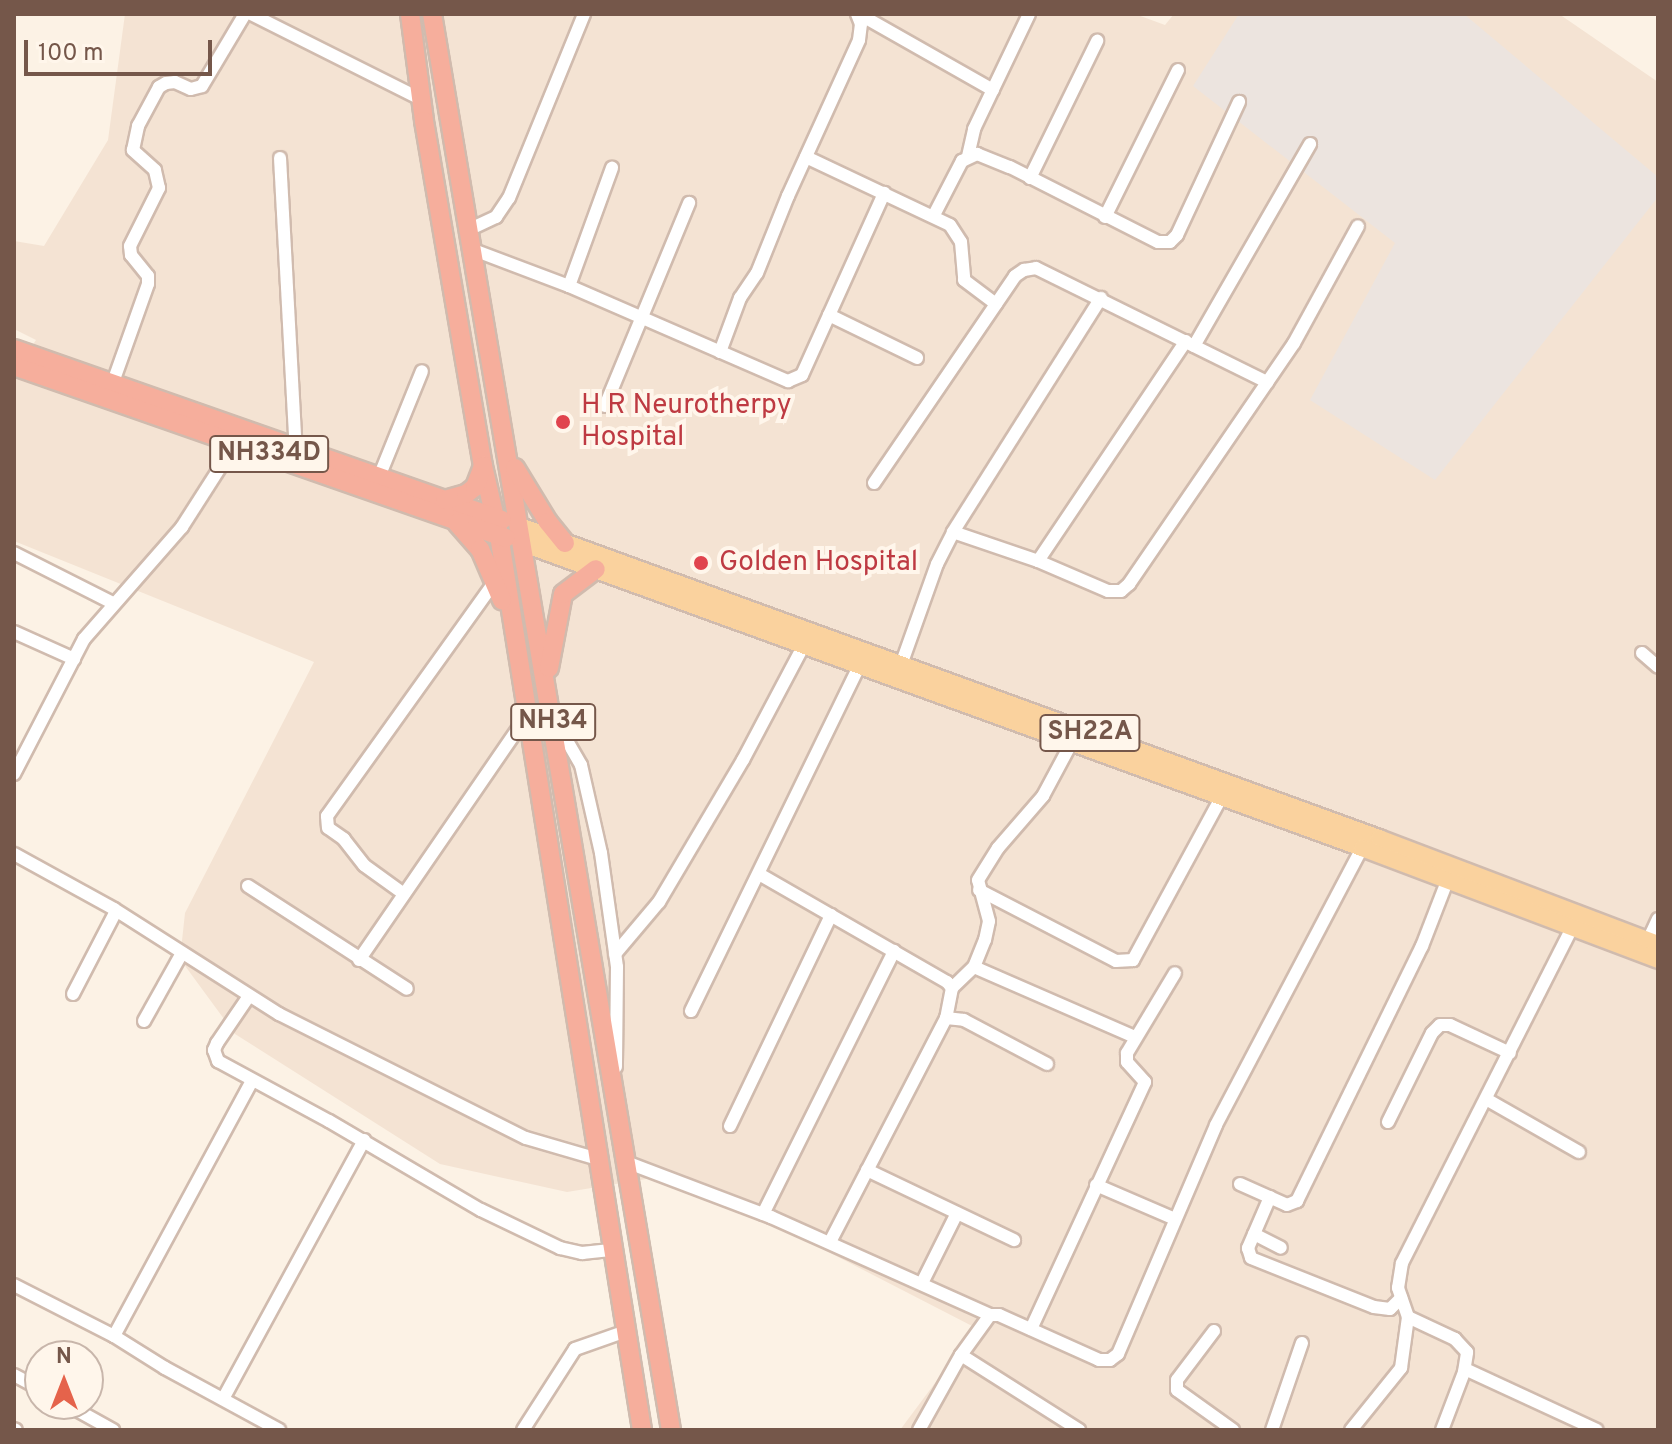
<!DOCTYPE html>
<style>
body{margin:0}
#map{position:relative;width:1672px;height:1444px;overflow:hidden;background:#fcf2e5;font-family:Overpass,sans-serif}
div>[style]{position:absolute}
.residential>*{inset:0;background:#f4e3d3}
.industrial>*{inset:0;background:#ece4df}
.roads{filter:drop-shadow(2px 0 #d0bbae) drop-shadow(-2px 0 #d0bbae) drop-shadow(0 2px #d0bbae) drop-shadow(0 -2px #d0bbae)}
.minor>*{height:12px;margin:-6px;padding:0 6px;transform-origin:6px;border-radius:6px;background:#fff}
.major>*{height:16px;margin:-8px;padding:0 8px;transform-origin:8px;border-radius:8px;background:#fad29e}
.highway>*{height:18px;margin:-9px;padding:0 9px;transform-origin:9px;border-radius:9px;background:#f6ae9c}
.dots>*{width:22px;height:22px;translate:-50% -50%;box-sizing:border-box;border:4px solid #fff6eb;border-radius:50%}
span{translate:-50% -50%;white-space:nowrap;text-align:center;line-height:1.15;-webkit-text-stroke:8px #fff6eb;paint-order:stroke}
.shield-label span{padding:2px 6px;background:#fff6eb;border:2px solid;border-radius:6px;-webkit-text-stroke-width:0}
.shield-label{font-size:26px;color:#75574a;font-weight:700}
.health-label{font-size:28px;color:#be3a42}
.left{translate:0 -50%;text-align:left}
.frame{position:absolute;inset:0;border:16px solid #75574a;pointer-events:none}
.north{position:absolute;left:24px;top:1340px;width:80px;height:80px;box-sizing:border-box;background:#fff6eb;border:2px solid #c8b6ab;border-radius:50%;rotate:0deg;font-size:22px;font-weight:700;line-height:32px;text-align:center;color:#75574a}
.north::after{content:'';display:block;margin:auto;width:28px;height:36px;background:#e5634b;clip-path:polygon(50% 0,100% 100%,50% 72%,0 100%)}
.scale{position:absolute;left:24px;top:40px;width:188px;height:36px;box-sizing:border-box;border:4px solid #75574a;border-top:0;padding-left:10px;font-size:24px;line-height:28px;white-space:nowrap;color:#75574a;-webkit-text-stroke:6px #fff6eb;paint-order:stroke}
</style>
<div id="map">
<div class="residential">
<i style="clip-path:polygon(125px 14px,1135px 14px,1165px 25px,1174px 14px,1559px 14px,1658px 82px,1658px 1430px,900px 1430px,976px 1328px,677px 1174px,567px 1192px,440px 1164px,235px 1034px,180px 959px,185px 913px,314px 662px,14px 541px,14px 373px,36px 340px,14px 329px,14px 241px,44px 246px,108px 140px)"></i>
</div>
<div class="industrial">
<i style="clip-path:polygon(1239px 14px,1464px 14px,1658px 177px,1658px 197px,1435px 480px,1310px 400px,1395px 243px,1193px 86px)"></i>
</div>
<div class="roads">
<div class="minor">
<i style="left:251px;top:14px;width:190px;rotate:26.6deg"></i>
<i style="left:859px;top:14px;width:154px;rotate:29.6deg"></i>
<i style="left:968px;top:156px;width:28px;rotate:-77deg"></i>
<i style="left:974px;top:129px;width:127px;rotate:-64.4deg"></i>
<i style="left:806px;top:157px;width:159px;rotate:25.3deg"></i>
<i style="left:950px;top:225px;width:20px;rotate:57deg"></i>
<i style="left:961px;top:242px;width:38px;rotate:85deg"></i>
<i style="left:964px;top:280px;width:40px;rotate:37deg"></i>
<i style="left:280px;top:158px;width:291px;rotate:86.9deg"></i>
<i style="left:1030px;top:178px;width:153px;rotate:-63.9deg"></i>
<i style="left:934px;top:215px;width:61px;rotate:-62.6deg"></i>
<i style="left:962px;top:161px;width:17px;rotate:-25deg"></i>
<i style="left:977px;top:154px;width:35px;rotate:22deg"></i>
<i style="left:1010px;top:167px;width:166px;rotate:26.9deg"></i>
<i style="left:1158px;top:242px;width:12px"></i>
<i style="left:1170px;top:242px;width:10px;rotate:-45deg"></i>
<i style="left:1177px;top:235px;width:147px;rotate:-65deg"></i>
<i style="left:1105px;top:217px;width:164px;rotate:-63.6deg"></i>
<i style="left:468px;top:230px;width:31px;rotate:-25deg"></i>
<i style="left:496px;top:217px;width:23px;rotate:-56deg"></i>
<i style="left:509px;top:198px;width:199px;rotate:-67.8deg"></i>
<i style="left:471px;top:249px;width:105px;rotate:20.7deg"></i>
<i style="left:569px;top:286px;width:239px;rotate:23.5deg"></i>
<i style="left:788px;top:381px;width:15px;rotate:-23deg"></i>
<i style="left:802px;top:375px;width:200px;rotate:-65.7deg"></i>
<i style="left:569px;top:286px;width:126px;rotate:-70deg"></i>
<i style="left:829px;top:315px;width:98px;rotate:26deg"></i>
<i style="left:1194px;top:346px;width:233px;rotate:-60.1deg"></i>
<i style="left:720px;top:352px;width:58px;rotate:-69.7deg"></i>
<i style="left:740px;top:298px;width:30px;rotate:-56deg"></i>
<i style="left:757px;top:273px;width:83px;rotate:-68.1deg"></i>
<i style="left:788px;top:196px;width:171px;rotate:-65.5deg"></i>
<i style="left:859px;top:40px;width:16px;rotate:-83deg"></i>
<i style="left:861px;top:24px;width:11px;rotate:-112deg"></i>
<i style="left:112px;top:385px;width:107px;rotate:-70.4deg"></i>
<i style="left:148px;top:284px;width:8px;rotate:-90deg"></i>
<i style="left:148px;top:276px;width:27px;rotate:-129deg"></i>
<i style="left:131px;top:255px;width:9px;rotate:-96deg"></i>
<i style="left:130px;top:246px;width:65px;rotate:-63.4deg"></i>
<i style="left:159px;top:188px;width:18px;rotate:-103deg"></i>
<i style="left:155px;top:170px;width:30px;rotate:-138deg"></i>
<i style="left:133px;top:150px;width:25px;rotate:-78deg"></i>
<i style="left:138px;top:126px;width:44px;rotate:-61.7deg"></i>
<i style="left:159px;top:87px;width:8px;rotate:-30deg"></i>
<i style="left:166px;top:83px;width:9px;rotate:-6deg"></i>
<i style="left:175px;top:82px;width:17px;rotate:24deg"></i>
<i style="left:191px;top:89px;width:11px;rotate:-15deg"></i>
<i style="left:202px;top:86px;width:84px;rotate:-59.2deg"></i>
<i style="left:605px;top:406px;width:220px;rotate:-67.5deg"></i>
<i style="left:379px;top:477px;width:114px;rotate:-67.9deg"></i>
<i style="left:874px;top:483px;width:250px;rotate:-55.7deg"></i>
<i style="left:1015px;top:276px;width:11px;rotate:-34deg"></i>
<i style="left:1024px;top:270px;width:12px;rotate:-9deg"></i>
<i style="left:1036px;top:268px;width:258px;rotate:26.3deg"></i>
<i style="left:953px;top:532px;width:90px;rotate:18.8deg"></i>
<i style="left:1038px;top:561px;width:76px;rotate:23.2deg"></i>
<i style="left:1108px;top:591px;width:13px"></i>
<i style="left:1121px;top:591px;width:11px;rotate:-41deg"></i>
<i style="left:1129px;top:584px;width:292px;rotate:-55.6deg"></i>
<i style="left:1294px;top:343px;width:133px;rotate:-61.3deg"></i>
<i style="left:14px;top:553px;width:111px;rotate:26.8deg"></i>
<i style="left:1038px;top:561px;width:265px;rotate:-56.1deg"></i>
<i style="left:14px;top:632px;width:66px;rotate:24.2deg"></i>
<i style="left:1642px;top:653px;width:21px;rotate:41deg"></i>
<i style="left:901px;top:665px;width:107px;rotate:-70.4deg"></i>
<i style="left:937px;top:564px;width:36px;rotate:-63deg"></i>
<i style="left:953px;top:532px;width:277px;rotate:-57.7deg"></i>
<i style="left:555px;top:720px;width:52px;rotate:60deg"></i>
<i style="left:581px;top:765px;width:90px;rotate:77.2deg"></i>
<i style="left:601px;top:853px;width:115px;rotate:82deg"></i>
<i style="left:617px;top:967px;width:100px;rotate:90.6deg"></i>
<i style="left:14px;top:774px;width:152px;rotate:-62.6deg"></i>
<i style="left:84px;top:639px;width:149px;rotate:-48.8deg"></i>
<i style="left:182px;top:527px;width:98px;rotate:-57.4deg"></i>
<i style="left:14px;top:854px;width:114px;rotate:28.8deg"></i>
<i style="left:114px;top:909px;width:196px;rotate:32.5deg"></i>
<i style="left:279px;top:1014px;width:276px;rotate:26.7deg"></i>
<i style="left:526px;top:1138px;width:75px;rotate:16.3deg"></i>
<i style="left:759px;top:874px;width:217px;rotate:29.9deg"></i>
<i style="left:947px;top:982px;width:8px;rotate:50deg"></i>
<i style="left:952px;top:988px;width:31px;rotate:101deg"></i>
<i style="left:248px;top:886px;width:189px;rotate:32.9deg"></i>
<i style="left:979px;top:890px;width:154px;rotate:27.4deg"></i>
<i style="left:1116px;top:961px;width:17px;rotate:-3deg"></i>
<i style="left:1133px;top:960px;width:187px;rotate:-61.5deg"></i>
<i style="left:404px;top:894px;width:49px;rotate:-144.1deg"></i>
<i style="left:364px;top:865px;width:33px;rotate:-128deg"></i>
<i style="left:344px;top:839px;width:19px;rotate:-145deg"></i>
<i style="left:328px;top:828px;width:12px;rotate:-95deg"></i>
<i style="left:327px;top:816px;width:289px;rotate:-54.4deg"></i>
<i style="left:1645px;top:947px;width:31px;rotate:-65deg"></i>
<i style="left:615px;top:954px;width:68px;rotate:-49.8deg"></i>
<i style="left:659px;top:902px;width:165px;rotate:-59.4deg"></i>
<i style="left:743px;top:760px;width:130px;rotate:-62.1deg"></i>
<i style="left:359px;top:960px;width:298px;rotate:-55.5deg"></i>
<i style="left:974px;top:967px;width:176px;rotate:23.5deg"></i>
<i style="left:952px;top:988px;width:30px;rotate:-44deg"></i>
<i style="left:974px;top:967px;width:29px;rotate:-68deg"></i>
<i style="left:985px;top:940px;width:19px;rotate:-78deg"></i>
<i style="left:989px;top:921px;width:42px;rotate:-105deg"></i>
<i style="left:978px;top:880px;width:38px;rotate:-58deg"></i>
<i style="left:998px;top:848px;width:69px;rotate:-49.1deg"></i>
<i style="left:1043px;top:796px;width:61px;rotate:-61.8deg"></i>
<i style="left:73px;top:994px;width:93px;rotate:-62.6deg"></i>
<i style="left:249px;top:996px;width:57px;rotate:124.2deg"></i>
<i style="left:217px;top:1043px;width:8px;rotate:113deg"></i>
<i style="left:214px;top:1050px;width:12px;rotate:70deg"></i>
<i style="left:218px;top:1061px;width:126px;rotate:28.4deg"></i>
<i style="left:329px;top:1121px;width:176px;rotate:30.4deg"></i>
<i style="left:481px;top:1210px;width:88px;rotate:25.7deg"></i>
<i style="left:560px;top:1248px;width:23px;rotate:13deg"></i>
<i style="left:582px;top:1253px;width:31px;rotate:-6deg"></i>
<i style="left:691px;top:1011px;width:385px;rotate:-64deg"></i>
<i style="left:144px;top:1021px;width:78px;rotate:-60.8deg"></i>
<i style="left:1486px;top:1099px;width:107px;rotate:29.7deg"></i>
<i style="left:1388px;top:1122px;width:99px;rotate:-63.7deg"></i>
<i style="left:1432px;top:1033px;width:11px;rotate:-45deg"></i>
<i style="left:1440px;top:1025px;width:10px"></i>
<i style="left:1450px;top:1025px;width:66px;rotate:25deg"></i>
<i style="left:730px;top:1126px;width:234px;rotate:-64.4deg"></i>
<i style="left:626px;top:1162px;width:155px;rotate:20.8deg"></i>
<i style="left:771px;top:1217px;width:240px;rotate:24.1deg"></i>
<i style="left:867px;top:1170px;width:163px;rotate:25.5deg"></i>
<i style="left:1240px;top:1184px;width:51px;rotate:24.1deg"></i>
<i style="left:1287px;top:1205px;width:11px;rotate:-22deg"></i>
<i style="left:1297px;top:1201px;width:284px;rotate:-63.9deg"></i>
<i style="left:1422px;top:946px;width:72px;rotate:-68.8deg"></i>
<i style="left:1096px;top:1185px;width:86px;rotate:23.3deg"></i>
<i style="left:1270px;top:1197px;width:56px;rotate:113.3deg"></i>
<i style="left:1248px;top:1248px;width:10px;rotate:73deg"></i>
<i style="left:1251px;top:1258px;width:132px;rotate:21.7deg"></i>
<i style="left:1374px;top:1307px;width:16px;rotate:7deg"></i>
<i style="left:1390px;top:1309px;width:16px;rotate:-45deg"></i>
<i style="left:763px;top:1214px;width:294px;rotate:-63.5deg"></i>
<i style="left:1254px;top:1234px;width:30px;rotate:27deg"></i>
<i style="left:830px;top:1242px;width:252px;rotate:-62.6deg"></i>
<i style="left:946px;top:1018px;width:18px;rotate:6deg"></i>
<i style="left:964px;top:1020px;width:94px;rotate:27.9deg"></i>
<i style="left:922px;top:1283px;width:78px;rotate:-63.4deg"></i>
<i style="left:14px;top:1285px;width:112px;rotate:27deg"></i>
<i style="left:114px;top:1336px;width:60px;rotate:32.1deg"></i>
<i style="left:165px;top:1368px;width:130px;rotate:28.5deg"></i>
<i style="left:1031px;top:1329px;width:272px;rotate:-65.2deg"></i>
<i style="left:1145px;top:1082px;width:27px;rotate:-132deg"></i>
<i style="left:1127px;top:1062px;width:9px;rotate:-90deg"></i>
<i style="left:1127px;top:1053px;width:93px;rotate:-59deg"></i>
<i style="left:1214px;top:1331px;width:61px;rotate:127.1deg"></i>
<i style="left:1177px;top:1380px;width:10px;rotate:90deg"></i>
<i style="left:1177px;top:1390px;width:69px;rotate:35.5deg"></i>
<i style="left:114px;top:1336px;width:290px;rotate:-61.6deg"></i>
<i style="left:961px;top:1355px;width:49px;rotate:-54.1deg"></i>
<i style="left:990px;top:1315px;width:9px"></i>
<i style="left:999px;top:1315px;width:110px;rotate:24.2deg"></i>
<i style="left:1099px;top:1360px;width:11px"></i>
<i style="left:1110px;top:1360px;width:10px;rotate:-37deg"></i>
<i style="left:1118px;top:1354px;width:249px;rotate:-66.8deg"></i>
<i style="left:1216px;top:1125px;width:313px;rotate:-62.2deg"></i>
<i style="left:1465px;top:1369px;width:145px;rotate:24.8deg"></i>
<i style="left:14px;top:1375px;width:30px;rotate:28deg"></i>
<i style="left:223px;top:1399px;width:295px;rotate:-61.4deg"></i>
<i style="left:66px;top:1404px;width:54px;rotate:29deg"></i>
<i style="left:14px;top:1429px;width:2px;rotate:27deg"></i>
<i style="left:523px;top:1430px;width:96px;rotate:-57.3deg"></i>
<i style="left:575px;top:1349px;width:54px;rotate:-19.4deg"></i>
<i style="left:919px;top:1430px;width:86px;rotate:-60.8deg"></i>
<i style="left:961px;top:1355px;width:140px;rotate:32.4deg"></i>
<i style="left:1272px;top:1430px;width:92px;rotate:-71deg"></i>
<i style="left:1351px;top:1430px;width:80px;rotate:-51.1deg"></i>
<i style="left:1401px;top:1368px;width:51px;rotate:-82.2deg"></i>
<i style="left:1442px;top:1430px;width:62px;rotate:-69.2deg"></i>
<i style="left:1464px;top:1372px;width:20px;rotate:-81deg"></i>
<i style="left:1467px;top:1352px;width:18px;rotate:-133deg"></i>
<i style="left:1455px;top:1339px;width:52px;rotate:-154.9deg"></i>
<i style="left:1408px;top:1317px;width:31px;rotate:-109deg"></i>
<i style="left:1398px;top:1288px;width:25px;rotate:-81deg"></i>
<i style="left:1402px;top:1263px;width:376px;rotate:-63.1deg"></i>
</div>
<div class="major">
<i style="left:520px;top:526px;width:914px;rotate:19.96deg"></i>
<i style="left:1379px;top:838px;width:298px;rotate:20.8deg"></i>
<i style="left:524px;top:544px;width:891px;rotate:19.94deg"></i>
<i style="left:1362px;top:848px;width:316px;rotate:20.7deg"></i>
</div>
<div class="highway">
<i style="left:410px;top:14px;width:108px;rotate:82.5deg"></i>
<i style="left:424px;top:121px;width:350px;rotate:80.3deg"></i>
<i style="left:483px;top:466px;width:71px;rotate:76.9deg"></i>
<i style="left:499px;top:535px;width:906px;rotate:80.92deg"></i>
<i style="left:432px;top:14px;width:1436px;rotate:80.42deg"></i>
<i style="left:14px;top:349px;width:517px;rotate:19.31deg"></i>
<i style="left:14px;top:366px;width:521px;rotate:19.27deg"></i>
<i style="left:515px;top:468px;width:63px;rotate:58.6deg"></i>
<i style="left:548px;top:522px;width:27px;rotate:51deg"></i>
<i style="left:445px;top:500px;width:22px;rotate:-16deg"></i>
<i style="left:466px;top:494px;width:11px;rotate:-38deg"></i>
<i style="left:475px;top:487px;width:22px;rotate:-69deg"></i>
<i style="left:457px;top:523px;width:35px;rotate:49deg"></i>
<i style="left:480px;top:549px;width:56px;rotate:66.7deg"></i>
<i style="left:549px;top:668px;width:75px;rotate:-79.3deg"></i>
<i style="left:563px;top:594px;width:41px;rotate:-37.1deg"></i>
</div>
</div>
<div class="dots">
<i style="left:563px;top:422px;background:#e0444e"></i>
<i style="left:701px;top:563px;background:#e0444e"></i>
</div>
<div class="shield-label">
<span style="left:269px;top:454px">NH334D</span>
<span style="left:553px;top:722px">NH34</span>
<span style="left:1090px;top:733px">SH22A</span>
</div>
<div class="health-label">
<span class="left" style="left:581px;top:422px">H R Neurotherpy<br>Hospital</span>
<span class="left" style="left:719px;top:563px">Golden Hospital</span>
</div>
<div class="frame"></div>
<div class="north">N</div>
<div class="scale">100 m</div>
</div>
